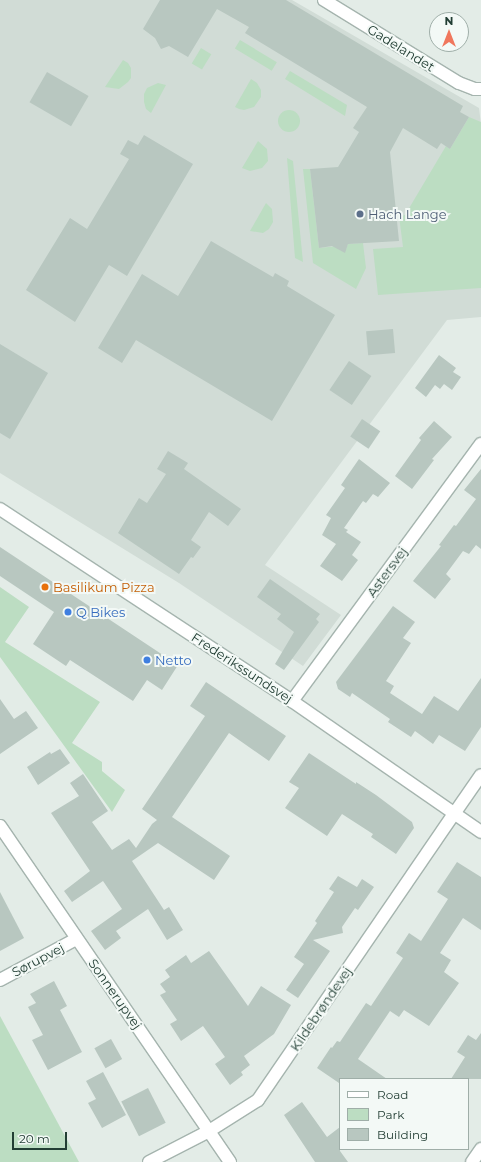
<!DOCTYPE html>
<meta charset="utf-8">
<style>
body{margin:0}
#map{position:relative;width:481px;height:1162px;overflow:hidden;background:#e3ece7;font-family:Montserrat,sans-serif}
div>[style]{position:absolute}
.built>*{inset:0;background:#d1dcd6}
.green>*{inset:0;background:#bcddc2;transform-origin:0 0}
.round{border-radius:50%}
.building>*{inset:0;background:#b8c7c0;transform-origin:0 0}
.roads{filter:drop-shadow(1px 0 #a5b4ae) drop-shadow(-1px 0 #a5b4ae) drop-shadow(0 1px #a5b4ae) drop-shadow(0 -1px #a5b4ae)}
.minor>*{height:12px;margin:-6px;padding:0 6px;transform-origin:6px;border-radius:6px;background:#fff}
.tertiary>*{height:12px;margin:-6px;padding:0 6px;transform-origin:6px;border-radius:6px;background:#fff}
.secondary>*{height:12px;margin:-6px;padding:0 6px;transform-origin:6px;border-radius:6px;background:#fff}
.dots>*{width:11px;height:11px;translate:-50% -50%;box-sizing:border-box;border:2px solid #f3f9f6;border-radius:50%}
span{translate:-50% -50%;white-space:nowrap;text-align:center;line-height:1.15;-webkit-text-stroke:4px #f3f9f6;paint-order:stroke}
.street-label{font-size:13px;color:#223e34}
.service-label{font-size:13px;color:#4e5e75}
.left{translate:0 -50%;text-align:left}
.food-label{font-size:13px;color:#c56008}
.shop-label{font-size:13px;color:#366cbe}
.legend{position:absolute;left:339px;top:1078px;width:130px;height:72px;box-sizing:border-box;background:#f3f9f6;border:1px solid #9faea8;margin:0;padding:5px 7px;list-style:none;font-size:12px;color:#223e34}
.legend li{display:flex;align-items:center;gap:8px;height:20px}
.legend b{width:20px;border:1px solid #9faea8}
.north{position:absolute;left:429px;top:12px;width:40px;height:40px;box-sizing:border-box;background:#f3f9f6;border:1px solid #9faea8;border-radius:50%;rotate:0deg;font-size:11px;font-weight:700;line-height:16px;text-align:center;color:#223e34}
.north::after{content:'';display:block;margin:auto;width:14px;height:18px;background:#f0775d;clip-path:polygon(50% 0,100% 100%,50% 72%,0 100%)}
.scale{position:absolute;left:12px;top:1132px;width:55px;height:18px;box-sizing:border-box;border:2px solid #223e34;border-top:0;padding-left:5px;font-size:12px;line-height:14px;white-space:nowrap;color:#223e34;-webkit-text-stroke:3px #f3f9f6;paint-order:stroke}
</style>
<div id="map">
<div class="built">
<i style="clip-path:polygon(0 0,292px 0,479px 108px,481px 124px,481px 317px,447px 320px,265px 565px,341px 615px,303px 666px,179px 583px,0 473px)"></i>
</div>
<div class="green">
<i style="left:240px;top:40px;width:43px;height:10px;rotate:31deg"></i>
<i style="left:201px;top:48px;width:12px;height:18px;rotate:31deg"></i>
<i style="clip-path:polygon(123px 60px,128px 63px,131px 68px,131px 78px,128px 82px,119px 89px,105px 87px)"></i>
<i style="clip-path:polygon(290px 71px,347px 105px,345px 116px,285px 79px)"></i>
<i style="clip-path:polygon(251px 79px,257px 83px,261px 90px,261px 97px,254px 107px,244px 110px,239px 109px,235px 107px)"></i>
<i style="clip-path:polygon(158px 83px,166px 85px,151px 113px,146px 109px,144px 102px,144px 94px,147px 88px)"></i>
<i class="round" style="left:278px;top:110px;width:22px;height:22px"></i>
<i style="clip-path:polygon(469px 117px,481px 122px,481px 288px,378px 295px,373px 249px,403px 247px,399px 216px,405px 215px,446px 146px,450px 149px)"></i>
<i style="clip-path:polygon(258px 141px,267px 149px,268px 161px,262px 168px,250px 171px,242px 168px)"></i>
<i style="clip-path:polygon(287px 158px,293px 161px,303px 262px,295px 258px)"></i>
<i style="clip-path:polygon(303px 169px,310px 169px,319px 248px,338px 246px,346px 249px,348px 244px,363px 243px,366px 268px,356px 289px,313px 263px)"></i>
<i style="clip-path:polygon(266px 203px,272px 209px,273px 222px,269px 229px,263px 233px,250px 231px)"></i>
<i style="clip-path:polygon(0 587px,29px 607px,5px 642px,100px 702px,72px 743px,102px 762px,102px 771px,125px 790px,112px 812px,0 657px)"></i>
<i style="clip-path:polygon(0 1016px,79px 1162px,0 1162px)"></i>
</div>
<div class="building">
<i style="clip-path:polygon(160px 0,286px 0,463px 106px,460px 112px,469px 117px,450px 149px,441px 143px,437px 149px,403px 128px,390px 152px,399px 241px,348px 244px,345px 253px,332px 246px,319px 248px,310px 169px,338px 167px,359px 132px,353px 128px,367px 107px,245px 33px,249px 27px,217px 9px,188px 57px,169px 46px,161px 49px,155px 38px,143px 29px)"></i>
<i style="left:47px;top:72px;width:48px;height:35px;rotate:30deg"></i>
<i style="clip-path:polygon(144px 135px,193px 164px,127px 276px,109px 265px,75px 322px,26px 290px,70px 218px,87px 229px,129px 159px,120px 154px,128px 140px,138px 145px)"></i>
<i style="clip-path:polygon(211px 241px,273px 277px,275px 273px,289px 281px,287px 286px,335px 315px,272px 421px,136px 340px,122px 363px,98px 348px,142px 274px,178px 296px)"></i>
<i style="left:393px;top:329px;width:24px;height:27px;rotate:85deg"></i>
<i style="clip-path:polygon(0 344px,48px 373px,10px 439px,0 433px)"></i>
<i style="clip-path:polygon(439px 355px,456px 368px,453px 372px,461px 377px,452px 390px,444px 384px,440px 389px,435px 385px,426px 397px,415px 388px)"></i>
<i style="left:349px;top:361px;width:27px;height:35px;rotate:34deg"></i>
<i style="left:362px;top:419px;width:22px;height:21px;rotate:34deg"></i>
<i style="clip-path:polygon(434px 421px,452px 437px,432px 459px,434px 460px,412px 489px,395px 476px,421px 440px,419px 438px)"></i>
<i style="clip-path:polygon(168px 451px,188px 463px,184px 469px,241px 509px,228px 526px,209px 512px,191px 540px,201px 547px,193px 558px,191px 557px,179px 574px,118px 533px,139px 498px,147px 503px,166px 474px,157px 469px)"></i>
<i style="clip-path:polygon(359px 459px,390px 483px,378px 497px,373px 494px,366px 503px,363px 501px,344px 528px,348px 530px,346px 532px,361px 542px,352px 555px,358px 560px,342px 581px,320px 566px,336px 544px,322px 535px,331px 518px,326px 515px,345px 488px,341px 485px)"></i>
<i style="clip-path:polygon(481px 469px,481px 549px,476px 545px,469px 554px,463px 551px,446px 574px,451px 579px,435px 599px,413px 581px,441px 546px,439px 545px,454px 525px,456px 526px,476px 499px,464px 490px)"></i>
<i style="clip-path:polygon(0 547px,178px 665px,162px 690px,147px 680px,133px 701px,70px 660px,66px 666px,33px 644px,54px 612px,0 576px)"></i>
<i style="clip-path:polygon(270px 579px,320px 614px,316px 619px,319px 622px,284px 670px,275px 664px,294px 632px,277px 619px,281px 614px,257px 597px)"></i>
<i style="clip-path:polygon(393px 606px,415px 622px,403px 638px,411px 643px,386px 681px,394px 686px,390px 693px,422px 714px,434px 696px,458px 711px,481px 678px,481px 727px,465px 751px,439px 735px,433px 744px,415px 731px,411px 737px,388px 722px,390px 719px,352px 693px,350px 697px,338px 689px,336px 682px)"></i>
<i style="clip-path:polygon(206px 682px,286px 736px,269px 761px,229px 733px,172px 817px,230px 856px,214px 880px,158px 843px,132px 861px,164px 910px,169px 907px,183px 930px,167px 940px,148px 909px,116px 931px,121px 938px,105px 950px,91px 931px,122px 909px,103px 881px,72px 902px,64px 891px,90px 871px,51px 813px,79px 796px,70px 783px,83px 774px,108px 811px,92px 822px,112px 850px,129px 839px,136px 848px,152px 824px,157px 820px,142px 809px,205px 716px,190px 706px)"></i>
<i style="clip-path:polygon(0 699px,14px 719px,26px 711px,38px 728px,0 754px)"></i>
<i style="clip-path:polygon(60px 749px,70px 763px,38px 785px,27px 767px,50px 752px,51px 754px)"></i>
<i style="clip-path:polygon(309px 753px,356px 784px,356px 782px,376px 795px,412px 822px,414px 828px,396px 854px,371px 837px,373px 834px,342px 814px,327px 836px,285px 808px,299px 788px,289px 782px)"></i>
<i style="clip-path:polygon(457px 862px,481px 877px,481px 930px,463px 918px,440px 953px,451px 960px,444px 972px,459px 983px,429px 1026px,404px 1010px,399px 1017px,390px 1011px,358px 1059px,387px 1079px,340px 1079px,339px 1083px,317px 1068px,331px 1047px,332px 1048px,337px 1041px,340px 1042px,366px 1003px,371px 1006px,403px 958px,396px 953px,409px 933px,421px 941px,448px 899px,437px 892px)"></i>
<i style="clip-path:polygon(338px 876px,357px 887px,362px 879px,374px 887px,358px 910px,355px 908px,342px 927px,343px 933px,313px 940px,330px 951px,298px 998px,286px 990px,304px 964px,294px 957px,317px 923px,315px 921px,334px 892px,329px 889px)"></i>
<i style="clip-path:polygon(0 892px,24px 938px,0 951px)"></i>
<i style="clip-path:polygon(209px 951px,248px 1006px,261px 986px,291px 1005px,274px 1034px,244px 1056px,250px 1065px,241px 1072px,243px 1075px,230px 1085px,215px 1064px,225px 1057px,203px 1026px,181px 1041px,170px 1024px,177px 1020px,160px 995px,166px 992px,160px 984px,170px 977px,165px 970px,186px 955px,191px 963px)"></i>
<i style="clip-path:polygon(54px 981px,67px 1006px,60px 1010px,82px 1052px,48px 1070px,32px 1040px,43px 1035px,28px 1007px,36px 1003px,30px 994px)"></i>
<i style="clip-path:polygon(481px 1033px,481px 1079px,451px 1079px,465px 1057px,457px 1052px,468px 1035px,476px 1040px)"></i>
<i style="left:111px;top:1039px;width:23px;height:19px;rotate:61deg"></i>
<i style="clip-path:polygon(103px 1072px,126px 1115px,102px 1128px,88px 1103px,96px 1099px,86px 1081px)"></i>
<i style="left:148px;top:1088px;width:39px;height:30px;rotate:63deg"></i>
<i style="clip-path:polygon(302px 1102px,327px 1137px,340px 1127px,340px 1151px,348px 1162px,315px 1162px,284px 1115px)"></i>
</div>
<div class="roads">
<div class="minor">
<i style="left:292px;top:701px;width:319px;rotate:-53.7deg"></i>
<i style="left:0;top:826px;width:407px;rotate:55.6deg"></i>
<i style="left:0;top:980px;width:86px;rotate:-28.3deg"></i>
<i style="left:149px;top:1162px;width:68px;rotate:-27.3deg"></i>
<i style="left:209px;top:1131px;width:58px;rotate:-32.3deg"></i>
<i style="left:258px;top:1100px;width:347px;rotate:-55.6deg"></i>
<i style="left:472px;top:1162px;width:16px;rotate:-55deg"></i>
</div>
<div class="tertiary">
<i style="left:324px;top:0;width:158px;rotate:31.6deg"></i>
<i style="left:459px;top:83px;width:17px;rotate:21deg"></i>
<i style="left:475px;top:89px;width:6px"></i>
<i style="left:454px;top:814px;width:47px;rotate:-55.3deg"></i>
</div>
<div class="secondary">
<i style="left:0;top:509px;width:349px;rotate:33.3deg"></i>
<i style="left:292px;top:701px;width:230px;rotate:34.7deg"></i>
</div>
</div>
<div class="dots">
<i style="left:360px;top:214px;background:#5c6f8a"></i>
<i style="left:45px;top:587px;background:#e8710a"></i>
<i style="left:68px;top:612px;background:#3f7fe0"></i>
<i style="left:147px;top:660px;background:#3f7fe0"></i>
</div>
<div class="street-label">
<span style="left:401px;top:48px;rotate:32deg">Gadelandet</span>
<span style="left:387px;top:572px;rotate:-54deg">Astersvej</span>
<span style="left:242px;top:668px;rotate:33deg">Frederikssundsvej</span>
<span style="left:38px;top:960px;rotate:-28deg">Sørupvej</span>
<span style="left:115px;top:994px;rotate:55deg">Sonnerupvej</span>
<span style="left:321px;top:1009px;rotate:-56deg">Kildebrøndevej</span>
</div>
<div class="service-label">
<span class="left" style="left:368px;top:214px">Hach Lange</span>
</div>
<div class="food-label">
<span class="left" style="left:53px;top:587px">Basilikum Pizza</span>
</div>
<div class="shop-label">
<span class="left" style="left:76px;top:612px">Q Bikes</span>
<span class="left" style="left:155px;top:660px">Netto</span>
</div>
<ul class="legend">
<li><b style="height:5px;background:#fff"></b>Road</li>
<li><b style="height:11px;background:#bcddc2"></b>Park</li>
<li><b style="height:11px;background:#b8c7c0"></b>Building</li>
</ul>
<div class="north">N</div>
<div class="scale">20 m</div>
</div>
